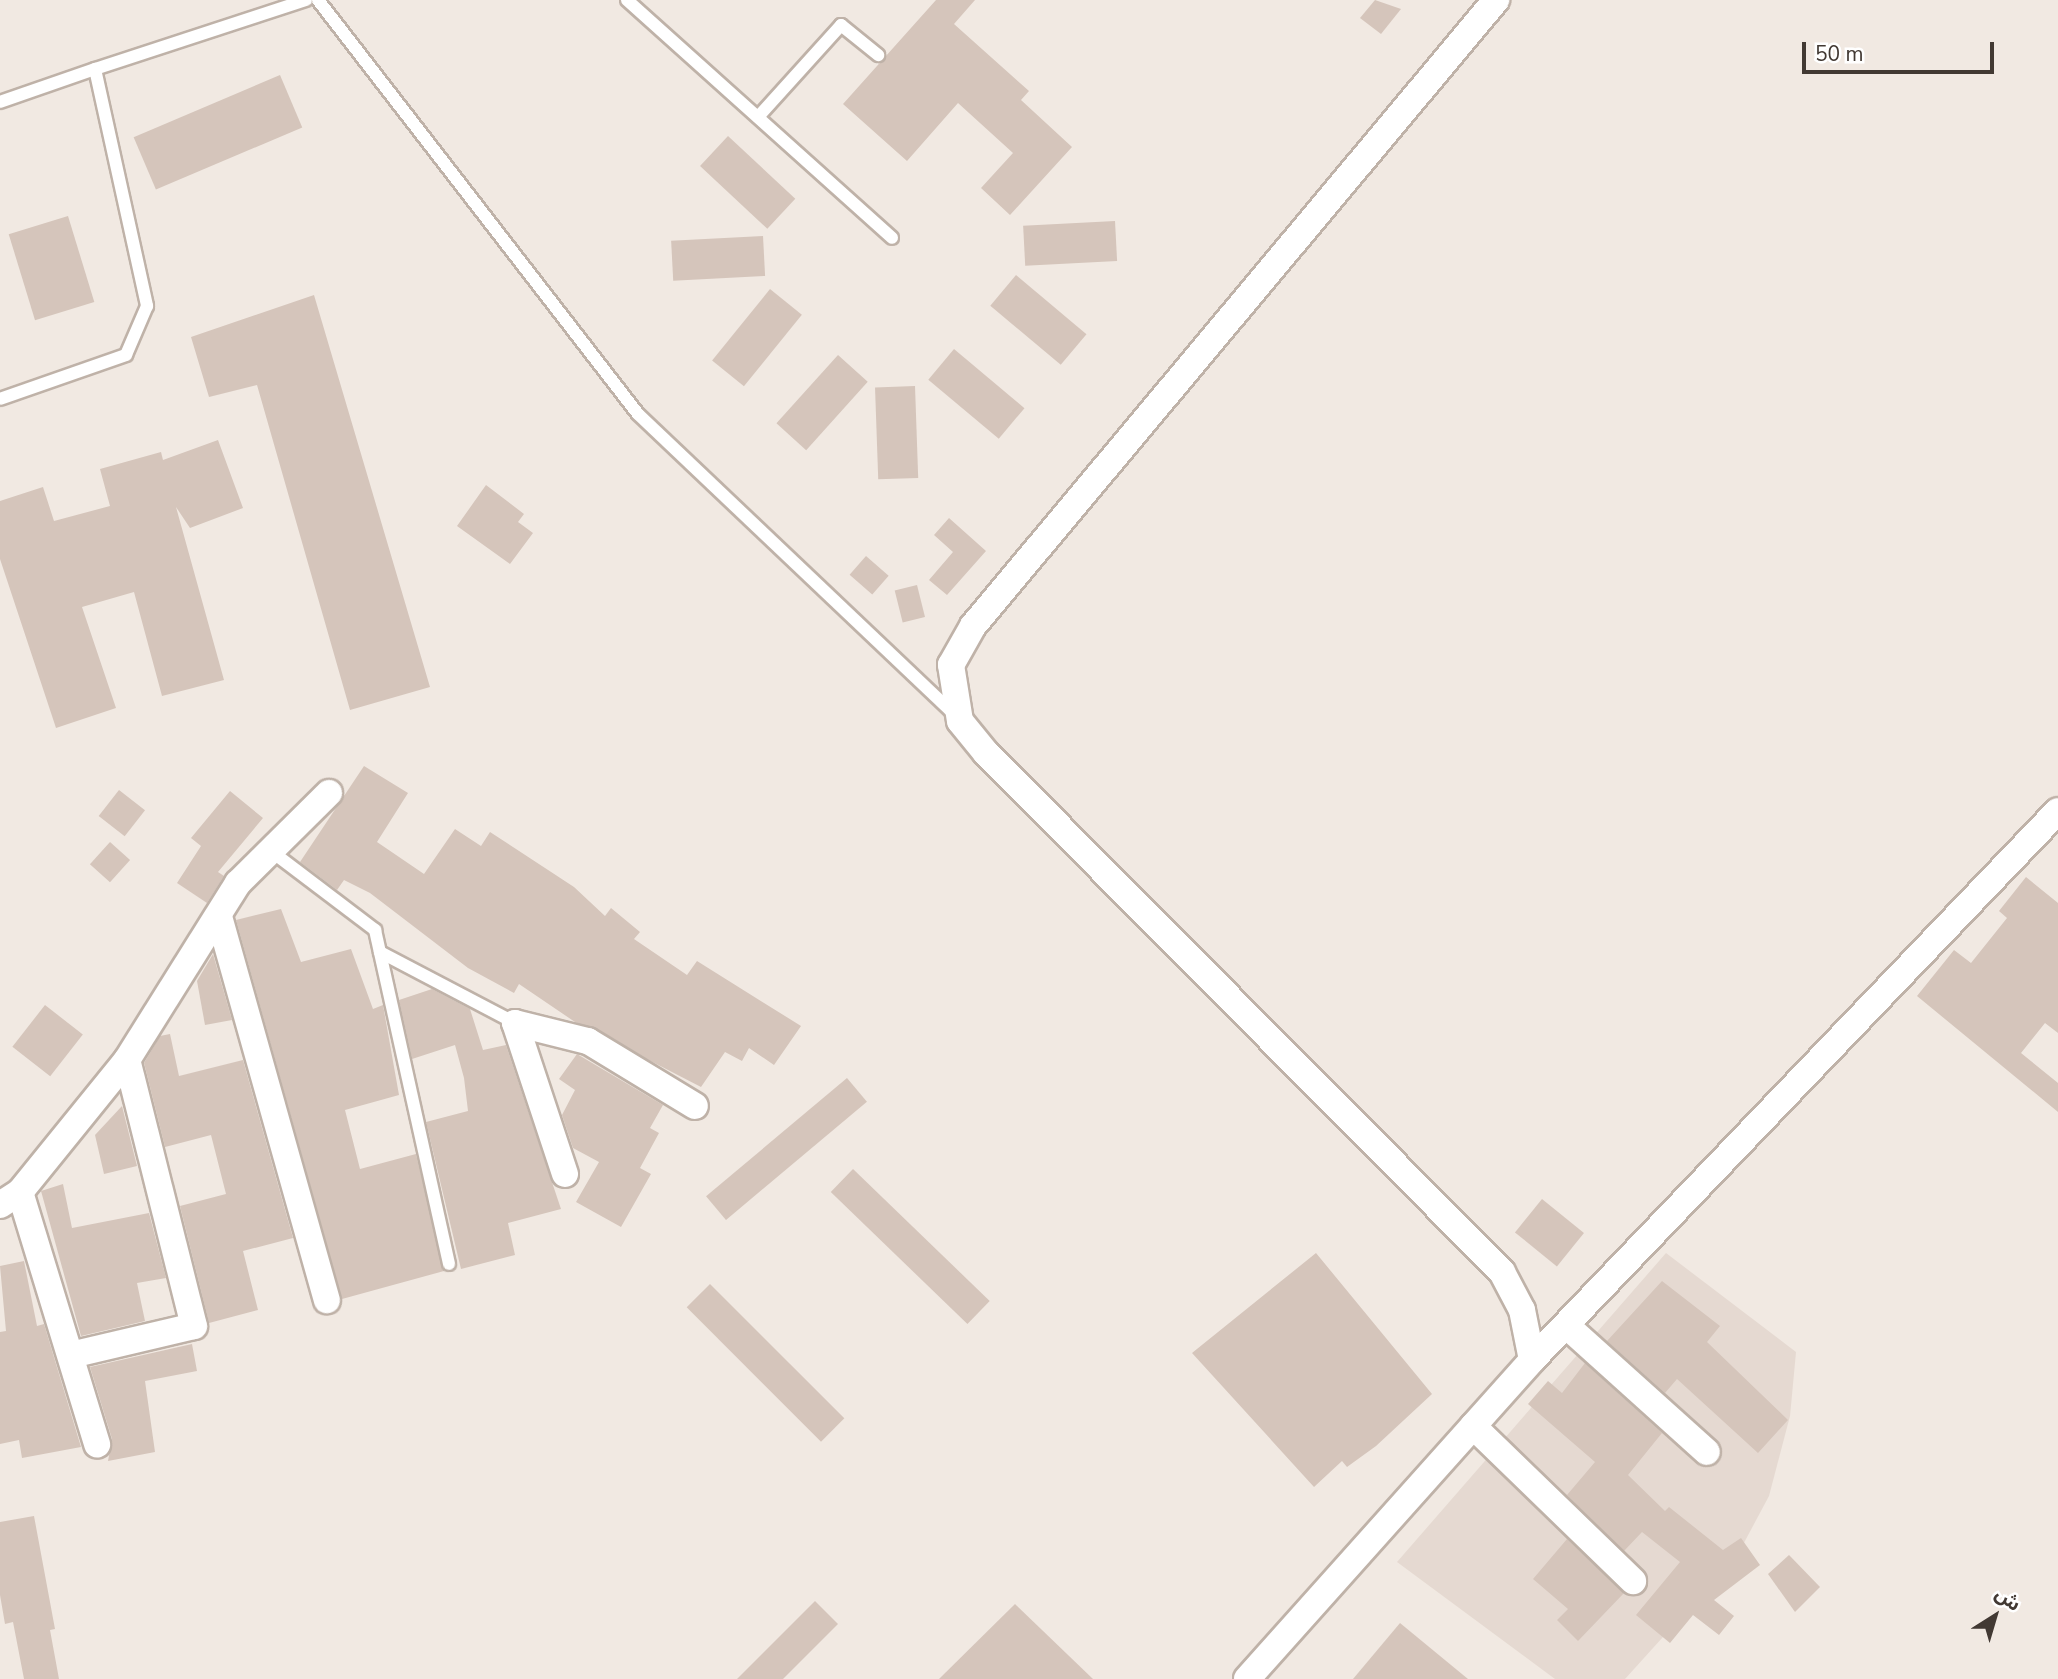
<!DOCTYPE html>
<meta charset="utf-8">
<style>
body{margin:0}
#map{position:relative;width:2058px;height:1679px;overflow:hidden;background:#f1e9e2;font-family:"Nunito Sans","Noto Sans Arabic",sans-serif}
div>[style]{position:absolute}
.residential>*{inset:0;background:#e5d9d1}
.building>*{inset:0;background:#d5c5bb;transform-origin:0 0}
.roads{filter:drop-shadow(2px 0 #bfb2a8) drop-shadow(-2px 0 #bfb2a8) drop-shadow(0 2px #bfb2a8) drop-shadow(0 -2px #bfb2a8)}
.service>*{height:12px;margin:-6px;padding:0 6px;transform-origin:6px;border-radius:6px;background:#fff}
.minor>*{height:26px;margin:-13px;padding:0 13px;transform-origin:13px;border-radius:13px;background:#fff}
span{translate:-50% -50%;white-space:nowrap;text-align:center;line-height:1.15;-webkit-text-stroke:5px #fff;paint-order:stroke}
.north{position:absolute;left:1960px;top:1581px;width:70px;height:70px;-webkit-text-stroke:5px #fff;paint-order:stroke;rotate:37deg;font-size:19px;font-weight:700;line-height:28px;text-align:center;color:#423933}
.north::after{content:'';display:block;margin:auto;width:24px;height:32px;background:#423933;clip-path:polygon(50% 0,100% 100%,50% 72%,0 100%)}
.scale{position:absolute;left:1802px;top:42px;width:192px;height:32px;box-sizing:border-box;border:4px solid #423933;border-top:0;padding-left:9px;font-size:21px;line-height:24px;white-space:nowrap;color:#423933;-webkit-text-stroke:5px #fff;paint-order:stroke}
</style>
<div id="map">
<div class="residential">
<i style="clip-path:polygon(1666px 1253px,1796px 1352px,1790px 1416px,1769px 1496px,1738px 1554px,1625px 1679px,1555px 1679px,1397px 1562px)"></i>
</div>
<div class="building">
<i style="clip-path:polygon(936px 0,975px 0,954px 24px,1029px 91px,1021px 100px,1072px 147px,1010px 215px,981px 188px,1013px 153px,958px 103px,907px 161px,843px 104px)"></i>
<i style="clip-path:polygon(1375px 0,1401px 9px,1381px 34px,1360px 18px)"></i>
<i style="left:280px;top:75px;width:57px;height:159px;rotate:67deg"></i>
<i style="left:728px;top:136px;width:92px;height:41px;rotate:43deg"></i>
<i style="left:68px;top:216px;width:90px;height:62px;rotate:73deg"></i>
<i style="left:1115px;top:221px;width:40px;height:92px;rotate:87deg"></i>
<i style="left:763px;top:236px;width:40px;height:92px;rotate:87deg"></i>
<i style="left:1016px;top:275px;width:92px;height:40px;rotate:40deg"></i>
<i style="left:770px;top:289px;width:41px;height:92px;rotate:39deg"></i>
<i style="clip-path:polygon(314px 295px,430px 687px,350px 710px,257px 385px,209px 397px,191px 337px)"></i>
<i style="left:954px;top:349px;width:92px;height:40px;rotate:40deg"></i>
<i style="left:838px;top:355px;width:40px;height:92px;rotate:42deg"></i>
<i style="left:915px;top:386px;width:92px;height:40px;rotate:88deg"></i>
<i style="clip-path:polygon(218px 440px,243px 508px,190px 528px,176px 507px,224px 680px,162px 696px,134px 592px,82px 607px,116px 708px,56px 728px,0 559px,0 501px,43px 487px,54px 521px,110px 506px,100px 469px,161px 452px,163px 460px)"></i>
<i style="clip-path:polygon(486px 485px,524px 514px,518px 522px,533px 533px,510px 564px,457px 526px)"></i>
<i style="clip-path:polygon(949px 518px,986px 551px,947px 595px,929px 580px,953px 552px,934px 535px)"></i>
<i style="left:866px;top:556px;width:30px;height:25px;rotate:41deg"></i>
<i style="left:917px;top:585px;width:33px;height:23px;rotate:76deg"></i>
<i style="clip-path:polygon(364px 766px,408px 793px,377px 842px,424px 874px,455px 829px,481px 846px,490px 832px,574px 887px,605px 916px,611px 908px,640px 932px,634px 939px,687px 975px,697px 961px,801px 1026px,774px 1065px,749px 1048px,742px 1061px,725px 1052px,701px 1087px,575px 1022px,519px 984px,514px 993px,468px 968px,370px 893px,344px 880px,337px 890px,300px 862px)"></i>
<i style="left:119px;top:790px;width:33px;height:33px;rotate:38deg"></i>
<i style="clip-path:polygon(230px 791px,263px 818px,218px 872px,224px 876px,207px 903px,177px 883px,201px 846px,191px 838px)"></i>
<i style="left:110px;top:842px;width:27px;height:30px;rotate:42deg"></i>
<i style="clip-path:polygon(2026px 877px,2058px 903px,2058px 1033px,2045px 1023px,2021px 1053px,2058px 1083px,2058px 1112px,1917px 996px,1954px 950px,1971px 963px,2007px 918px,1999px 911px)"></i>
<i style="clip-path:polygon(281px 909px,301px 962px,351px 949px,373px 1009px,383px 1005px,399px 1095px,345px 1110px,360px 1169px,416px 1154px,444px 1271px,342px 1299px,236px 920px)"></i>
<i style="clip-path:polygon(213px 954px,232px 1020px,205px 1025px,197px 981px)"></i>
<i style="clip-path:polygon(432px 989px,470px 1009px,483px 1050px,506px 1045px,561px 1209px,508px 1223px,515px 1255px,461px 1269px,426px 1122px,468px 1111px,464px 1078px,455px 1045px,412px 1059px,399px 1000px)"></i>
<i style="left:45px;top:1005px;width:48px;height:53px;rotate:38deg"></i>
<i style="clip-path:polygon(170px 1034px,179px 1076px,243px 1060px,293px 1238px,243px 1251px,258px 1310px,209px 1323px,180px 1206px,226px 1194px,211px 1135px,165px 1147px,144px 1063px,160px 1036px)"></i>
<i style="clip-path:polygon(577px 1054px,663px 1105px,650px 1128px,659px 1133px,640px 1168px,651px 1174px,621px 1227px,576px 1202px,599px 1162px,573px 1148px,562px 1115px,575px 1090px,559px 1079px)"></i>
<i style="left:847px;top:1078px;width:31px;height:184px;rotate:50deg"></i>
<i style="clip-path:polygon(122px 1106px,137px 1166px,104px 1174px,95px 1135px)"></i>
<i style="left:853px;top:1169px;width:190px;height:32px;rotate:44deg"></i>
<i style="clip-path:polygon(63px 1184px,72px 1228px,149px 1213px,166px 1278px,137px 1283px,145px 1321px,81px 1336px,41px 1191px)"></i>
<i style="left:1542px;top:1199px;width:54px;height:43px;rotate:39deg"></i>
<i style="clip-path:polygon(1316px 1253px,1432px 1394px,1376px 1446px,1347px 1467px,1342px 1461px,1314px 1487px,1192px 1353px)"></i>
<i style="clip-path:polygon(24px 1261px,37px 1326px,44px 1324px,81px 1447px,22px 1458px,19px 1440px,0 1444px,0 1332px,6px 1331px,0 1266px)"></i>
<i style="clip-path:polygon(1662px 1281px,1720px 1326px,1707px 1342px,1788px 1420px,1758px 1453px,1677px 1379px,1665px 1393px,1607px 1341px)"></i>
<i style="left:710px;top:1284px;width:190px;height:33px;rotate:45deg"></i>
<i style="clip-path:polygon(192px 1344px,197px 1371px,145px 1381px,155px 1452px,108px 1461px,112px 1439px,90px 1367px)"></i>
<i style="clip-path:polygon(1585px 1363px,1662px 1433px,1628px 1475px,1665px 1511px,1669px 1507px,1723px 1550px,1741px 1538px,1760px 1565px,1714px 1600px,1734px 1616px,1719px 1635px,1693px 1615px,1670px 1643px,1636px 1615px,1680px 1562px,1642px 1532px,1624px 1551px,1567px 1495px,1595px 1462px,1528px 1404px,1548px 1381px,1562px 1393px)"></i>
<i style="clip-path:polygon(34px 1516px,55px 1629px,50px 1630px,59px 1679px,24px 1679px,13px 1622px,5px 1624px,0 1595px,0 1522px)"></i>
<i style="clip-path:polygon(1567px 1539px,1624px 1593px,1578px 1641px,1557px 1620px,1568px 1609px,1533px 1579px)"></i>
<i style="clip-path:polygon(1789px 1555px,1820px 1587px,1795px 1612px,1768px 1574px)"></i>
<i style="clip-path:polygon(815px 1601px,838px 1624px,783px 1679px,737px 1679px)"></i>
<i style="clip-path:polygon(1015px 1604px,1093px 1679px,939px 1679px)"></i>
<i style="clip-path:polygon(1400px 1623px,1468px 1679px,1353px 1679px)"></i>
</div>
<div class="roads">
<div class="service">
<i style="left:318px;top:0;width:523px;rotate:52.3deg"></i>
<i style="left:638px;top:414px;width:439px;rotate:43.5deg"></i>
<i style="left:627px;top:0;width:356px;rotate:41.9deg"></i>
<i style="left:95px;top:69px;width:222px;rotate:-18.1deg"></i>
<i style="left:0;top:102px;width:101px;rotate:-19.2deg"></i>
<i style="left:95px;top:69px;width:243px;rotate:77.6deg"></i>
<i style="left:147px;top:306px;width:53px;rotate:113.2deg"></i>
<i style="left:126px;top:355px;width:133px;rotate:160.8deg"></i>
<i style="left:758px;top:117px;width:124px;rotate:-47.9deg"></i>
<i style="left:841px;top:25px;width:48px;rotate:39deg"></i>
<i style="left:271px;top:851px;width:131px;rotate:37.2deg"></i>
<i style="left:375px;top:930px;width:342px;rotate:77.5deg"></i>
<i style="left:380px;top:952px;width:153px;rotate:27.7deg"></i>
</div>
<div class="minor">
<i style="left:220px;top:920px;width:395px;rotate:74.3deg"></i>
<i style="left:565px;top:1174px;width:159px;rotate:-108.3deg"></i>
<i style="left:515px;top:1023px;width:75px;rotate:13.9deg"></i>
<i style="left:588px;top:1041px;width:125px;rotate:31.3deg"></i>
<i style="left:20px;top:1192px;width:264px;rotate:73deg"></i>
<i style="left:0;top:1205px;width:24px;rotate:-33deg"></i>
<i style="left:20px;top:1192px;width:170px;rotate:-51deg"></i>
<i style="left:127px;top:1060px;width:209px;rotate:-57.9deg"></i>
<i style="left:238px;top:883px;width:128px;rotate:-44.7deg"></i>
<i style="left:1567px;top:1326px;width:188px;rotate:42deg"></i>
<i style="left:75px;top:1354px;width:122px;rotate:-13.2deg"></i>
<i style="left:194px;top:1326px;width:274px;rotate:-104.1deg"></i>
<i style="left:1532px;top:1360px;width:760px;rotate:-46.23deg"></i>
<i style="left:1473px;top:1426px;width:223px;rotate:44.1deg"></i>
<i style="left:1247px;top:1679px;width:428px;rotate:-48.2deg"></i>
<i style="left:1532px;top:1360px;width:51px;rotate:-101.3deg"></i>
<i style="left:1522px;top:1310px;width:43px;rotate:-117.8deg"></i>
<i style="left:1502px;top:1272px;width:732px;rotate:-134.83deg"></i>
<i style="left:986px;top:753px;width:41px;rotate:-129.1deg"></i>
<i style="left:960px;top:721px;width:57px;rotate:-99.1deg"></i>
<i style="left:951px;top:665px;width:45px;rotate:-60.6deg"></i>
<i style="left:973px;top:626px;width:816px;rotate:-50.12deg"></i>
</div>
</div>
<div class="north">ش</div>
<div class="scale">50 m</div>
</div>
